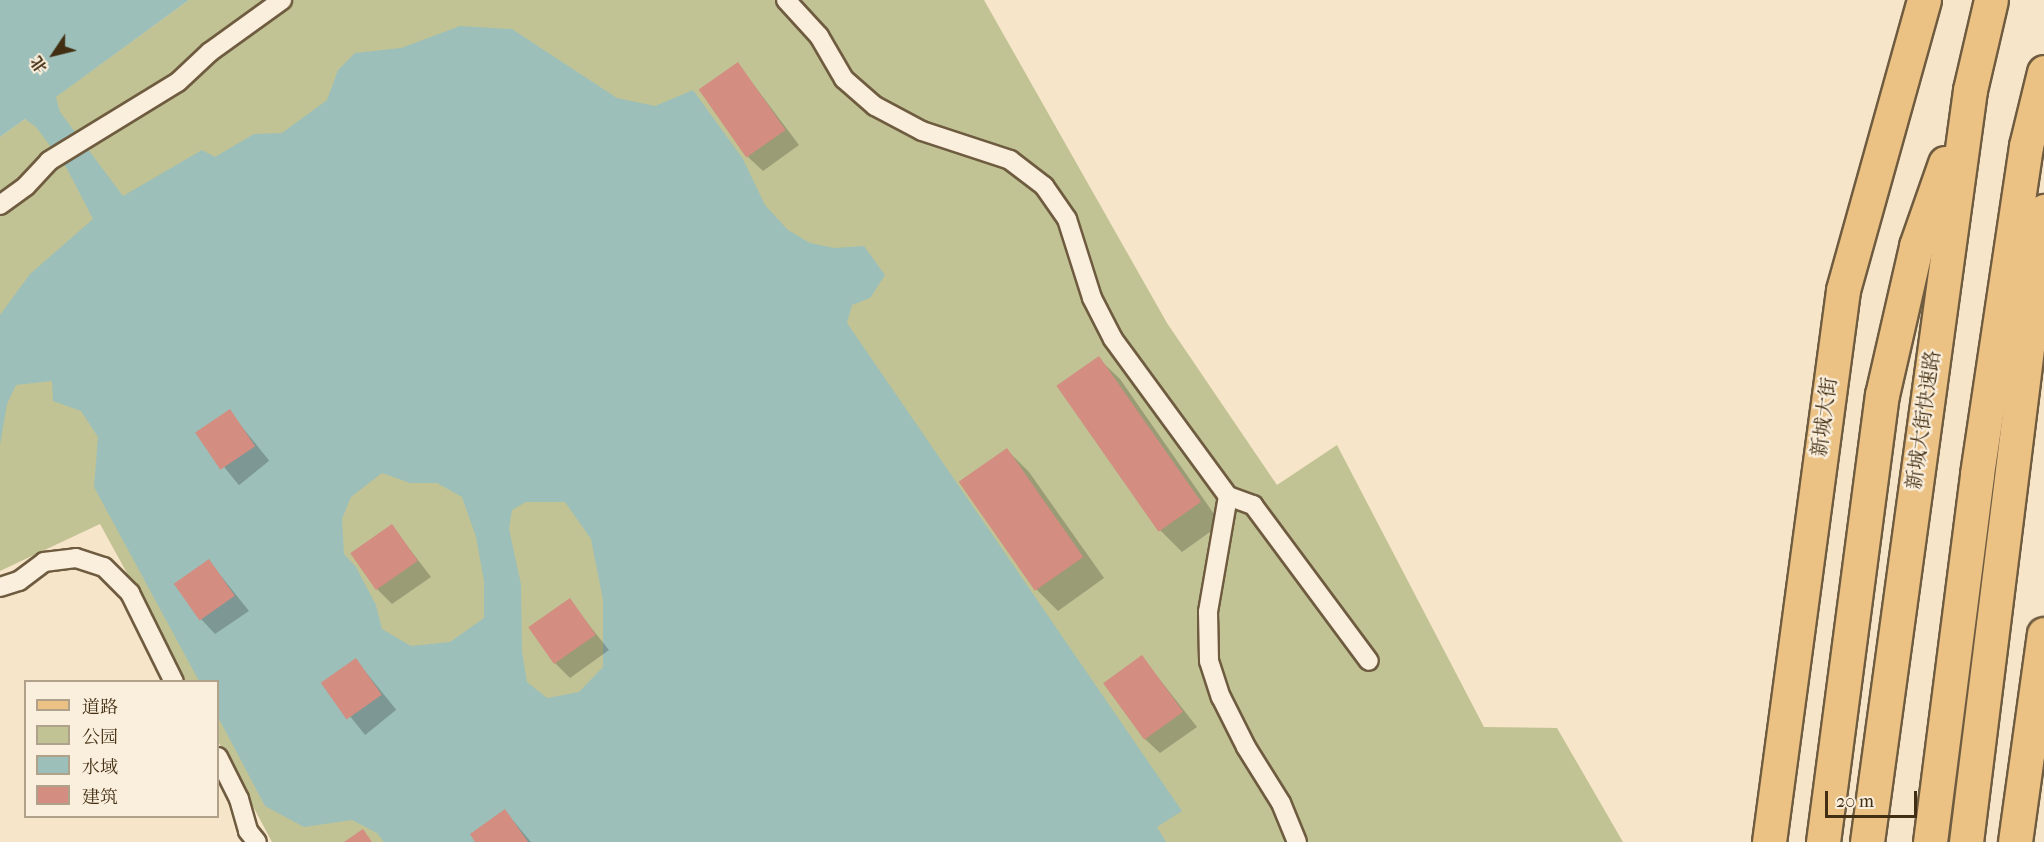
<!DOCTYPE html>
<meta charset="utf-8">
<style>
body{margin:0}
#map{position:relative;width:2044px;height:842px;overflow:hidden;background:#f7e5c9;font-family:"IM FELL French Canon","Noto Serif SC",serif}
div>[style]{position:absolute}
.green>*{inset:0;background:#c1c394}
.water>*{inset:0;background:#9dbfb9}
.shadow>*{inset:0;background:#0003;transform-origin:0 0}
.building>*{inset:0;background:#d38d81;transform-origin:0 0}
.roads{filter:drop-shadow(2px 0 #6f5c40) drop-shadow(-2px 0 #6f5c40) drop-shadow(0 2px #6f5c40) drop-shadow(0 -2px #6f5c40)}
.service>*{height:18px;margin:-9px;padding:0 9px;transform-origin:9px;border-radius:9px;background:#faeedc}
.primary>*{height:33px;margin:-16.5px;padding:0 16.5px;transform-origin:16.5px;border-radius:16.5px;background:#ecc284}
.trunk>*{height:33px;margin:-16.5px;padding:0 16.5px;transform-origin:16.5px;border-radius:16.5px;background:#ecc284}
span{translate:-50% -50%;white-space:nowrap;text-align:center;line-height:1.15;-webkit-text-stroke:4.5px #faeedc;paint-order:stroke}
.street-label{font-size:20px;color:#422e12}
.legend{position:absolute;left:24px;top:680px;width:195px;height:138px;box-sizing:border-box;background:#faeedc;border:2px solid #b0a18b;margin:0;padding:8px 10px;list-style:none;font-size:18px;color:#422e12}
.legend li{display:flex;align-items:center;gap:12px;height:30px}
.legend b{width:30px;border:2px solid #b0a18b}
.north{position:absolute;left:24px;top:24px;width:60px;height:60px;-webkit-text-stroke:4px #faeedc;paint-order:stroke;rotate:235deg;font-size:16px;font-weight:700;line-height:24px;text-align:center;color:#422e12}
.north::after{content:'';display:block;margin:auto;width:21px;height:27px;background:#422e12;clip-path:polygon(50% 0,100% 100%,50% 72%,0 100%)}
.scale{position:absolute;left:1825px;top:791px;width:92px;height:27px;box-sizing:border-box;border:3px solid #422e12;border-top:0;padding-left:8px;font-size:18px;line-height:21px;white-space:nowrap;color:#422e12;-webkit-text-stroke:4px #faeedc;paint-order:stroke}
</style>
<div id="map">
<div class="green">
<i style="clip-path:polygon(189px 0,984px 0,1167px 323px,1277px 485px,1337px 445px,1484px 727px,1557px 728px,1623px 842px,272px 842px,218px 741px,218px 682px,186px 681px,100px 524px,0 571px,0 137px)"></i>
</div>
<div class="water">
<i style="clip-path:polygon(evenodd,0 0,189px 0,56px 97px,60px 112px,123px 196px,202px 150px,215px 157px,254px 134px,282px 133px,327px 100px,338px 70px,355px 53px,401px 48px,460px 26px,512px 29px,617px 98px,655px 106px,693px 90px,743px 159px,765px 205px,788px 230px,810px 243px,834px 248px,864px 246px,885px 275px,870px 298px,852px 305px,847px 323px,1182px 811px,1157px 827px,1166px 842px,384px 842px,377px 833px,352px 820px,304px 827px,265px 806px,218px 717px,218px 682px,199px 681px,94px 487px,98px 437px,81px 411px,53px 401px,52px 381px,16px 385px,7px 404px,0 445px,0 315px,30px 274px,93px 219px,66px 167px,36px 127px,25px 119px,0 137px,0 0,382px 473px,410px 483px,437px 483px,462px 497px,476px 537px,484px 581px,484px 618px,450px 642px,411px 646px,382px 629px,376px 605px,356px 567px,344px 554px,342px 519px,351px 497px,382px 473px,0 0,526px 502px,565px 502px,591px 539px,603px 600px,603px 667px,579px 692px,547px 698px,527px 682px,522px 652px,521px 584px,509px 529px,512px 510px,526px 502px)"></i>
</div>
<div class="shadow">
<i style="clip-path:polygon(738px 64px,799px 145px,763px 171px,748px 157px)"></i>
<i style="clip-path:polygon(1098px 358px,1120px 379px,1221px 524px,1182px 552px,1160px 530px)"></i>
<i style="left:229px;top:411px;width:64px;height:39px;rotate:51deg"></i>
<i style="clip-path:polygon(1007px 450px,1029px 472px,1104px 578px,1058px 611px,1036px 589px)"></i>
<i style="clip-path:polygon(392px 526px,431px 577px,392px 604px,377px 589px)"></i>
<i style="clip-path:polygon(209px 561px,249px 611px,215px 634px,201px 619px)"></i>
<i style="clip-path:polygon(569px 600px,609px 650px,570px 678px,555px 663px)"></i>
<i style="clip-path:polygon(1142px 657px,1197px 727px,1160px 753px,1145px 739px)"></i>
<i style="left:356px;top:660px;width:64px;height:40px;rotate:51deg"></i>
<i style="clip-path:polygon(505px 811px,531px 842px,477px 842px)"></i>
</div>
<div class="building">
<i style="left:738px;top:62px;width:83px;height:48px;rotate:55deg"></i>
<i style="left:1099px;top:356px;width:178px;height:52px;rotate:55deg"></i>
<i style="left:230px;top:409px;width:45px;height:42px;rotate:56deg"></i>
<i style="left:1007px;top:448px;width:133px;height:59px;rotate:55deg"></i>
<i style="left:392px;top:524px;width:45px;height:51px;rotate:55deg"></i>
<i style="left:209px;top:559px;width:45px;height:43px;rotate:55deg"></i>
<i style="left:570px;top:598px;width:45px;height:51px;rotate:55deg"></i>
<i style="left:1142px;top:655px;width:70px;height:48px;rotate:54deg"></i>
<i style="left:356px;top:658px;width:45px;height:43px;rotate:55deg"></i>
<i style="clip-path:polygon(505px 809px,528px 842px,475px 842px,470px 834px)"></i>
<i style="clip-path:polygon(363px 829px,372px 842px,344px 842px)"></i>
</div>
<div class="roads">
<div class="service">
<i style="left:786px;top:0;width:49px;rotate:47.5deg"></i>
<i style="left:819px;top:36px;width:50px;rotate:59.8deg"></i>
<i style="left:844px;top:79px;width:41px;rotate:41.1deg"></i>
<i style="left:875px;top:106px;width:53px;rotate:28deg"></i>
<i style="left:922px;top:131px;width:93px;rotate:18.2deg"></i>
<i style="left:1010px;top:160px;width:43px;rotate:37.4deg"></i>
<i style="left:1044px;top:186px;width:40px;rotate:55.1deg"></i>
<i style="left:1067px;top:219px;width:83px;rotate:72.4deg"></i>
<i style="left:1092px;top:298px;width:46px;rotate:62.9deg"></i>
<i style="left:1113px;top:339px;width:195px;rotate:53.8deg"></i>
<i style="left:1228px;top:496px;width:118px;rotate:99.8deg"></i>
<i style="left:1208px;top:612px;width:49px;rotate:88.8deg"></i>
<i style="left:1209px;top:661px;width:38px;rotate:72deg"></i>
<i style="left:1221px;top:697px;width:56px;rotate:63.4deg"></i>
<i style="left:1246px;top:747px;width:66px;rotate:58deg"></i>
<i style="left:1281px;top:803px;width:42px;rotate:67.7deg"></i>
<i style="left:0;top:205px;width:32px;rotate:-36deg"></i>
<i style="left:26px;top:186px;width:34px;rotate:-47deg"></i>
<i style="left:49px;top:161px;width:151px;rotate:-31.5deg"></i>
<i style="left:178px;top:82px;width:44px;rotate:-43.2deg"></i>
<i style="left:210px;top:52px;width:89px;rotate:-35.8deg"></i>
<i style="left:1228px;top:496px;width:27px;rotate:20deg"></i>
<i style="left:1253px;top:505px;width:194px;rotate:53.4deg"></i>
<i style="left:0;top:587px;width:20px;rotate:-18deg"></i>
<i style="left:19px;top:581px;width:31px;rotate:-37deg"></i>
<i style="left:44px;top:562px;width:32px;rotate:-7deg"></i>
<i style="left:76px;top:558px;width:29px;rotate:18deg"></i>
<i style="left:104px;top:567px;width:37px;rotate:45deg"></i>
<i style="left:130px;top:593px;width:99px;rotate:63.7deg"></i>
<i style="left:218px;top:757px;width:47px;rotate:63.4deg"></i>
<i style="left:239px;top:799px;width:33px;rotate:74deg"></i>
<i style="left:248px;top:831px;width:14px;rotate:51deg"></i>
</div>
<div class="primary">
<i style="left:1769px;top:842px;width:557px;rotate:-82.36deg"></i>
<i style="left:1843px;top:290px;width:301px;rotate:-74.4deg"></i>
<i style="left:2015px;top:842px;width:210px;rotate:-82.1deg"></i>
</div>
<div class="trunk">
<i style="left:1823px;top:842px;width:451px;rotate:-82.5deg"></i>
<i style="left:1882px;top:395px;width:153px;rotate:-77.1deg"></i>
<i style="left:1916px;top:246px;width:88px;rotate:-70.7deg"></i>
<i style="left:1867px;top:842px;width:759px;rotate:-82.2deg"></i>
<i style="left:1970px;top:90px;width:92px;rotate:-76.9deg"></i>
<i style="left:1930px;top:842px;width:371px;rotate:-82.7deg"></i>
<i style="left:1977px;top:474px;width:332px;rotate:-81.5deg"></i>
<i style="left:2026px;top:146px;width:76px;rotate:-76.3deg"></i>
<i style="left:1966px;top:842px;width:636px;rotate:-82.95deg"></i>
</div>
</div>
<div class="street-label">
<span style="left:1824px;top:417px;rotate:-82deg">新城大街</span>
<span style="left:1923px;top:420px;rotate:-82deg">新城大街快速路</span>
</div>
<ul class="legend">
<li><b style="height:8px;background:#ecc284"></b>道路</li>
<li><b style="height:16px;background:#c1c394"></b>公园</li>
<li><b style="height:16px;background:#9dbfb9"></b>水域</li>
<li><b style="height:16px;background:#d38d81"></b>建筑</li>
</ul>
<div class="north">北</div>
<div class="scale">20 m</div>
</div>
